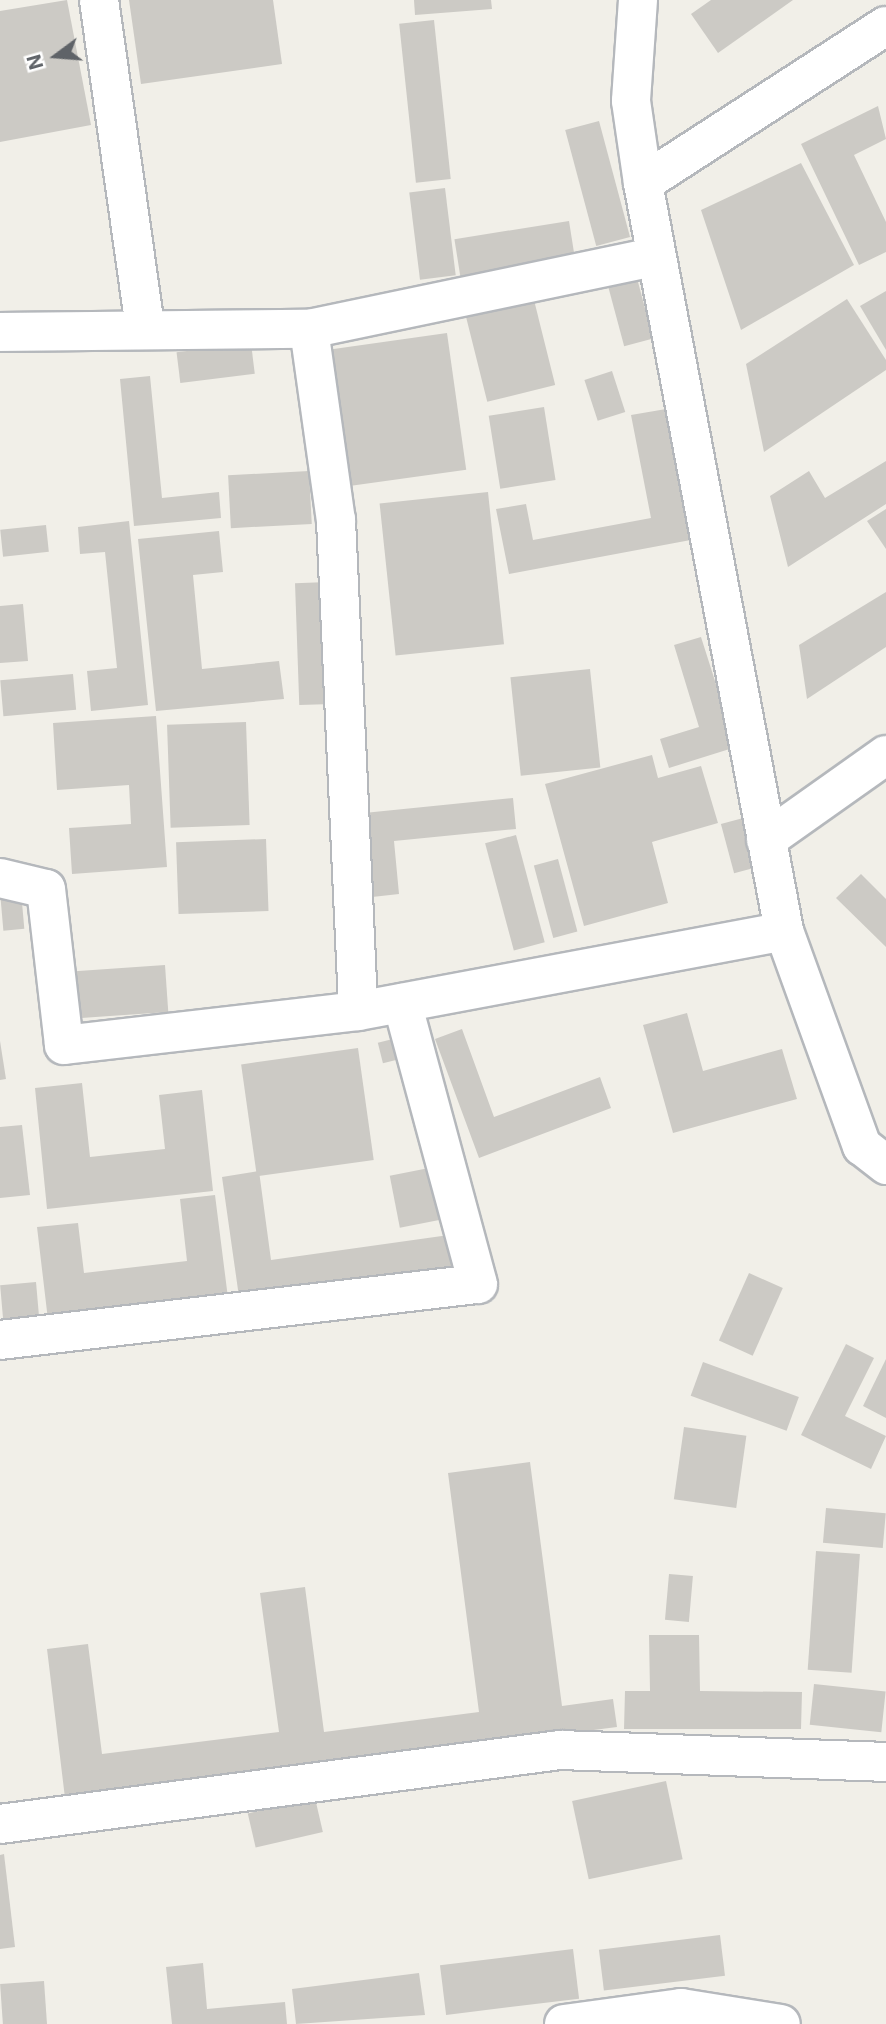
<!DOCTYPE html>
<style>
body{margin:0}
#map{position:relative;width:886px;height:2024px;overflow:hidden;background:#f1efe8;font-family:Inter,sans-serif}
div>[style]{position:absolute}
.building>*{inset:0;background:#cccac5;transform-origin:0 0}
.roads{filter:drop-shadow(2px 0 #b5b8bc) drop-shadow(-2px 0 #b5b8bc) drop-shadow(0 2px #b5b8bc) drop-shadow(0 -2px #b5b8bc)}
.minor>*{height:38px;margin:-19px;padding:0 19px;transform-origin:19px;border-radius:19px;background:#fff}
span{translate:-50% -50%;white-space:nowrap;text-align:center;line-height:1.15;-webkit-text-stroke:7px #fff;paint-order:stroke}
.north{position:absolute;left:21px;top:21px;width:70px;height:70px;-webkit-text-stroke:5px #fff;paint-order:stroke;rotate:254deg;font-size:19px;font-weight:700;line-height:28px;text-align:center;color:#5f6368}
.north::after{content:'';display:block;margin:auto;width:24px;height:32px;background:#5f6368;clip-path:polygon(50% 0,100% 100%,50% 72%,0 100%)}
</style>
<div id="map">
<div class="building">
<i style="clip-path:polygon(67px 0,91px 125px,0 142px,0 11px)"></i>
<i style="clip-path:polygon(129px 0,273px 0,282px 64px,141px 84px)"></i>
<i style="clip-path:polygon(414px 0,491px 0,492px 9px,415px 15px)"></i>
<i style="clip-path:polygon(711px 0,793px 0,718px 53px,691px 14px)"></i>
<i style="left:434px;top:20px;width:160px;height:35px;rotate:84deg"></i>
<i style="clip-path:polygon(878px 106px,886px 139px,854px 155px,886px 222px,886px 252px,859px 265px,801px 144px)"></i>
<i style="left:599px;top:121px;width:120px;height:35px;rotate:75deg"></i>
<i style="clip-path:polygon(801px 163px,854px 265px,741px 330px,701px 210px)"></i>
<i style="left:445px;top:188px;width:88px;height:36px;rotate:83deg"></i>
<i style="left:569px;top:221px;width:38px;height:116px;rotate:81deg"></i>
<i style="left:634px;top:267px;width:74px;height:30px;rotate:75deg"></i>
<i style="left:530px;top:284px;width:104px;height:70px;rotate:76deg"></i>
<i style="clip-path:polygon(886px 291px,886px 350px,860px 306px)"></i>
<i style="clip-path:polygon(847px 299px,886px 360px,886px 370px,764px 452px,746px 364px)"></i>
<i style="left:447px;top:333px;width:138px;height:127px;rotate:82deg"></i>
<i style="left:251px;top:343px;width:31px;height:75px;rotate:83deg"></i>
<i style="left:612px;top:371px;width:43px;height:29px;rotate:72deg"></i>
<i style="clip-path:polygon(150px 376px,162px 498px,219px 492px,221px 518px,134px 526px,120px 379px)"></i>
<i style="left:544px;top:407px;width:74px;height:56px;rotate:81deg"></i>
<i style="clip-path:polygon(672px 408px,696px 539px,509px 574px,496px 509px,526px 504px,533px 540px,651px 518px,631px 415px)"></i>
<i style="clip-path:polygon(886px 461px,886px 504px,788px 567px,770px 496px,809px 471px,825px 498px)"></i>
<i style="left:309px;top:471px;width:53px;height:81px;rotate:87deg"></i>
<i style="left:488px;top:492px;width:153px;height:109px;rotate:84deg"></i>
<i style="clip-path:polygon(886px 509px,886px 549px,867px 521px)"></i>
<i style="clip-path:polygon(129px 521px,148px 705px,91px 711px,87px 671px,117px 668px,105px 552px,80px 554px,78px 527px)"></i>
<i style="left:46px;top:525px;width:27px;height:46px;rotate:84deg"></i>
<i style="clip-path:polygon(219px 531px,223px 572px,193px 575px,202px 669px,279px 661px,284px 699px,156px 711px,138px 539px)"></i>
<i style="left:328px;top:582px;width:122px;height:33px;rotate:88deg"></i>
<i style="clip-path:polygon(886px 592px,886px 647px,807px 699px,799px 645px)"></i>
<i style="clip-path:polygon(23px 604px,28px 661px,0 663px,0 606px)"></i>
<i style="clip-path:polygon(701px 637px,736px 747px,669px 768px,660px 739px,699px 727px,674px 645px)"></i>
<i style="left:590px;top:669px;width:99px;height:80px;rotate:84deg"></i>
<i style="left:73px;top:674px;width:36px;height:73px;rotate:85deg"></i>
<i style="clip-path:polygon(156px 716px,167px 867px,72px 874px,69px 828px,131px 824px,129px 785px,57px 790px,53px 723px)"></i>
<i style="left:246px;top:722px;width:103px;height:79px;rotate:88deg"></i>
<i style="clip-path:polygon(652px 755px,658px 778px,701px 766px,718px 823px,652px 842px,668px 903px,584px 926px,545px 784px)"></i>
<i style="clip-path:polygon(513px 798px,516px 829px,394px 841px,399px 894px,372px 897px,364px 813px)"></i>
<i style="left:747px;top:817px;width:51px;height:27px;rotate:75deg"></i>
<i style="left:516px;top:835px;width:111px;height:32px;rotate:75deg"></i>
<i style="left:266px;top:839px;width:72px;height:90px;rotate:88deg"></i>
<i style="left:558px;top:859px;width:75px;height:25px;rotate:75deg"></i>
<i style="clip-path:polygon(861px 874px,886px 899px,886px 947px,836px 898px)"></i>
<i style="left:21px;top:891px;width:38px;height:21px;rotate:85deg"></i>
<i style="left:165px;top:965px;width:47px;height:94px;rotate:86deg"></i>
<i style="clip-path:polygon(687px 1013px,703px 1071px,782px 1049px,797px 1099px,673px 1133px,643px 1025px)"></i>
<i style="clip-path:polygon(462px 1029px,494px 1117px,600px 1077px,611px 1108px,479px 1158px,435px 1039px)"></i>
<i style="left:405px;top:1036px;width:21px;height:28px;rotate:76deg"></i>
<i style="clip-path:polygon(0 1041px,6px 1079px,0 1080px)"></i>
<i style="left:358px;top:1048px;width:113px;height:118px;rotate:82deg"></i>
<i style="clip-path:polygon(82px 1083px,90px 1157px,165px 1149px,159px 1095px,202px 1090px,213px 1191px,47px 1209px,35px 1088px)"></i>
<i style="clip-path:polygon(22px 1125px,30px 1195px,0 1198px,0 1127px)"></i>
<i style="left:429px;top:1168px;width:53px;height:40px;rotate:79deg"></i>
<i style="clip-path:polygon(259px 1171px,271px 1260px,449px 1235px,455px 1274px,240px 1304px,222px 1177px)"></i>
<i style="clip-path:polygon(215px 1195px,228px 1298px,48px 1320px,37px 1227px,78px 1223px,84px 1273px,187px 1261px,180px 1199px)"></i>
<i style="left:749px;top:1273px;width:37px;height:74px;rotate:24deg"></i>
<i style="left:36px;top:1282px;width:47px;height:36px;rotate:85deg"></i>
<i style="clip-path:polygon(846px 1344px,874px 1358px,845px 1416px,886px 1436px,871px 1469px,801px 1435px)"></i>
<i style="clip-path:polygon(886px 1359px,886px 1418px,863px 1406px)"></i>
<i style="left:703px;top:1362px;width:102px;height:36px;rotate:20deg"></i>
<i style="left:684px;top:1427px;width:63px;height:73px;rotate:8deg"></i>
<i style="clip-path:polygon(530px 1462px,562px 1706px,613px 1699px,617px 1727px,65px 1798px,47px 1649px,88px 1644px,102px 1754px,279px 1732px,260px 1593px,305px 1587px,324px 1732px,479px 1712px,448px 1473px)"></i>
<i style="left:826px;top:1508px;width:60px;height:35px;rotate:5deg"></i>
<i style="left:816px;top:1551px;width:44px;height:119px;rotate:4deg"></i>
<i style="left:669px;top:1574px;width:24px;height:46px;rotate:5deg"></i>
<i style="clip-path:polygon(649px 1635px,699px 1635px,700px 1691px,802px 1692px,801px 1729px,624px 1729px,625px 1691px,650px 1691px)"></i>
<i style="left:814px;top:1684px;width:72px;height:41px;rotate:6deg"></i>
<i style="left:666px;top:1781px;width:80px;height:96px;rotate:78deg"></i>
<i style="left:315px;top:1798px;width:35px;height:69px;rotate:77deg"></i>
<i style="clip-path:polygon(4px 1854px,15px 1947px,0 1949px,0 1855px)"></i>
<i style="left:720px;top:1935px;width:41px;height:122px;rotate:83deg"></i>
<i style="left:573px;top:1949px;width:50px;height:134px;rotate:83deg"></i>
<i style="clip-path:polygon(203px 1963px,207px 2009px,285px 2002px,287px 2024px,172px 2024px,166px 1967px)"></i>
<i style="clip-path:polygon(419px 1973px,425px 2015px,296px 2024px,292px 1989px)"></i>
<i style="left:44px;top:1981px;width:43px;height:44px;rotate:86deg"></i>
</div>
<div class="roads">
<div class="minor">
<i style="left:99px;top:0;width:330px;rotate:82deg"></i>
<i style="left:638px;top:0;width:101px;rotate:94deg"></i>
<i style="left:631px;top:101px;width:83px;rotate:81.7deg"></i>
<i style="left:643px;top:183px;width:761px;rotate:79.32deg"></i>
<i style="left:784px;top:931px;width:229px;rotate:70.1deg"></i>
<i style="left:862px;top:1146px;width:31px;rotate:38deg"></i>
<i style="left:643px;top:183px;width:289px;rotate:-32.9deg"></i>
<i style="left:309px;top:329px;width:193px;rotate:82deg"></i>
<i style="left:336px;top:520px;width:491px;rotate:87.4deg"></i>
<i style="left:0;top:332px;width:309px;rotate:-0.6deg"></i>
<i style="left:309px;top:329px;width:353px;rotate:-11.8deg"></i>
<i style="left:766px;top:840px;width:147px;rotate:-35.3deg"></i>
<i style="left:0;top:878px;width:47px;rotate:13.4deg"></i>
<i style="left:46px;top:889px;width:157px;rotate:83.4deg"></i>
<i style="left:64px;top:1045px;width:296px;rotate:-6.6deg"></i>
<i style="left:358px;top:1011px;width:433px;rotate:-10.6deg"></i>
<i style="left:0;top:1340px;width:481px;rotate:-6.7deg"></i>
<i style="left:478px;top:1284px;width:291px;rotate:-105.1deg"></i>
<i style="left:0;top:1824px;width:565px;rotate:-7.53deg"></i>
<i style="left:560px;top:1750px;width:326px;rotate:2.1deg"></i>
<i style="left:564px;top:2024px;width:118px;rotate:-7.8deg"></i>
<i style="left:681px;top:2008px;width:101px;rotate:9.1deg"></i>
</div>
</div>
<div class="north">N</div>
</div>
